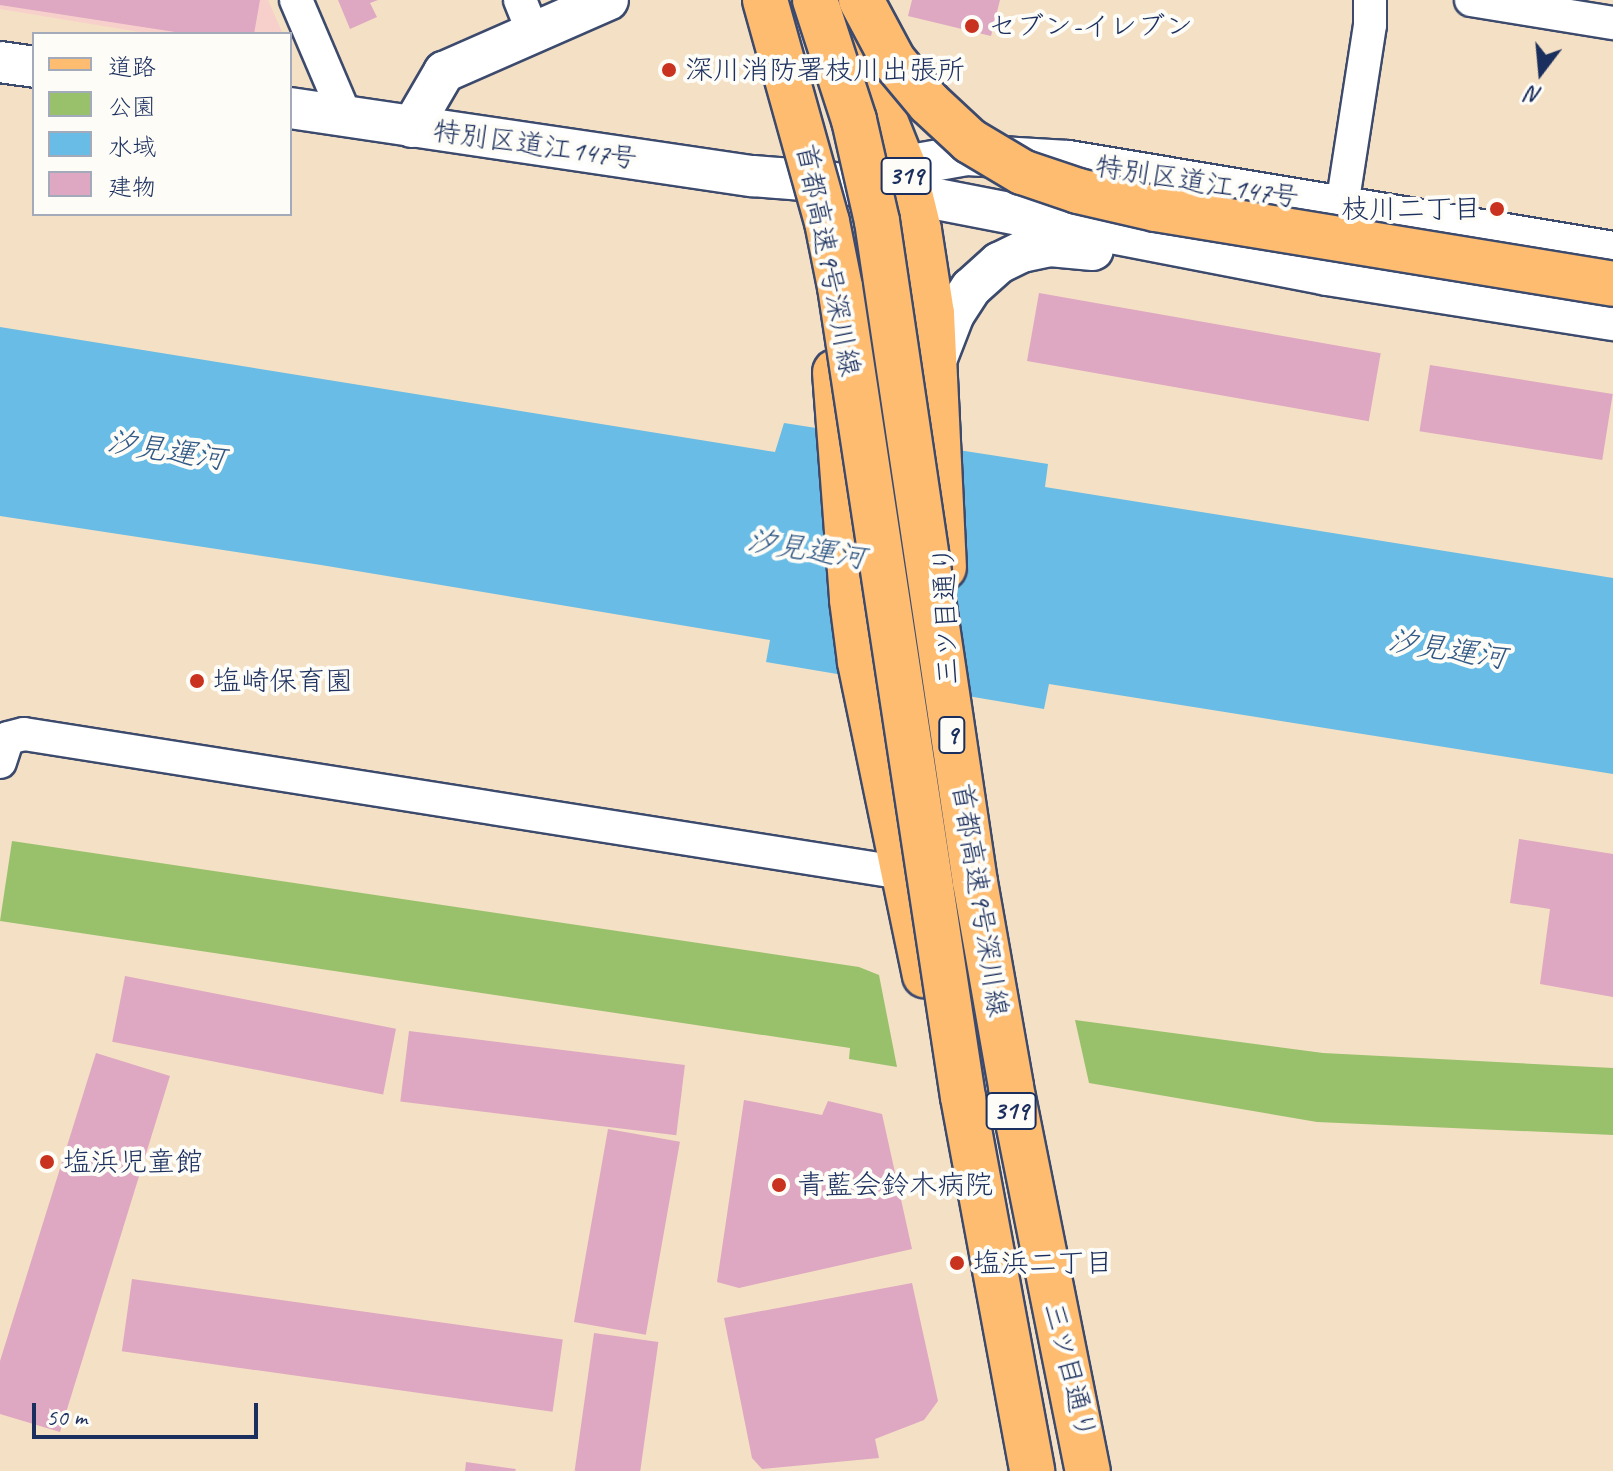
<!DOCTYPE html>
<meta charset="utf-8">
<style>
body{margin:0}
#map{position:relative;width:1613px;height:1471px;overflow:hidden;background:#f4e0c4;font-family:Caveat,"Klee One",sans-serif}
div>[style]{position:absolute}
.built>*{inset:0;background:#f7d0cb}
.green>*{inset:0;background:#99c16c}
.water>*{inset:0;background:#69bce5}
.building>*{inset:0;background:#dea7c2;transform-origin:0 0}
.roads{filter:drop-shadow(2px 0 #3c4a6d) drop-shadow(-2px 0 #3c4a6d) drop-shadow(0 2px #3c4a6d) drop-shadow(0 -2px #3c4a6d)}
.minor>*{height:32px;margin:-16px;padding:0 16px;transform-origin:16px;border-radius:16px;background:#fff}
.tertiary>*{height:40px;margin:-20px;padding:0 20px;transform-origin:20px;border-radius:20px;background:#fff}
.primary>*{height:44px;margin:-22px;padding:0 22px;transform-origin:22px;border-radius:22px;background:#fdbc70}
.bridges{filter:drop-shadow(2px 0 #3c4a6d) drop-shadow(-2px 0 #3c4a6d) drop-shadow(0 2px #3c4a6d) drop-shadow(0 -2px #3c4a6d)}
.motorway-bridge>*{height:44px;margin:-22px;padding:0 22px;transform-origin:22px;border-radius:22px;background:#fdbc70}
.dots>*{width:22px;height:22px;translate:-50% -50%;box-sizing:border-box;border:4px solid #fdfcf7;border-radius:50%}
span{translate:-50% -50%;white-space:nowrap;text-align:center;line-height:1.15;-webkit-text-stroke:8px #fdfcf7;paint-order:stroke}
.shield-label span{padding:2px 6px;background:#fdfcf7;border:2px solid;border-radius:6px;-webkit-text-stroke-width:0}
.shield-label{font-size:26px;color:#1b2f5e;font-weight:700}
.poi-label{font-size:28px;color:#1b2f5e}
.left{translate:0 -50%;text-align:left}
.right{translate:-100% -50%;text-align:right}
.street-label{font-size:28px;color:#1b2f5e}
.water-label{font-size:30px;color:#325986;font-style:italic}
.legend{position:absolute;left:32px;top:32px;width:260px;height:184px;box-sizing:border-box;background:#fdfcf7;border:2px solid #a3aaba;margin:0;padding:10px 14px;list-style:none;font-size:24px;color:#1b2f5e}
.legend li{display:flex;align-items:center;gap:16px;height:40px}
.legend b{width:40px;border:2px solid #a3aaba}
.north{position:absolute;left:1501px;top:32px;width:80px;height:80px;-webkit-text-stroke:6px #fdfcf7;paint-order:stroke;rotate:196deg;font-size:22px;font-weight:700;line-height:32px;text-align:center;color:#1b2f5e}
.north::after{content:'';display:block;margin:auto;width:28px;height:36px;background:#1b2f5e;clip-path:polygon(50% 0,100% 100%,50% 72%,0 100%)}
.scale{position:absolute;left:32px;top:1403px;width:226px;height:36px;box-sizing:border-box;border:4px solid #1b2f5e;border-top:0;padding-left:10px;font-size:24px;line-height:28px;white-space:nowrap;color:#1b2f5e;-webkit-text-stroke:6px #fdfcf7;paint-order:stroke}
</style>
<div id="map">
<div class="built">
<i style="clip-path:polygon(0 0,268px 0,283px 34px,152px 34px,0 9px)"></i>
</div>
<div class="green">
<i style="clip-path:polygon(12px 841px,859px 967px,879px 975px,897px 1067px,849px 1059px,850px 1048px,0 921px)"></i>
<i style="clip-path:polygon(1075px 1020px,1323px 1053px,1613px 1068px,1613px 1135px,1317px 1122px,1089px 1083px)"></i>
</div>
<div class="water">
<i style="clip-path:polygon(0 327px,775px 452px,784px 423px,1048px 464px,1045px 487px,1613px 578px,1613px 774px,1049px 684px,1044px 709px,766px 662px,770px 640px,321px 565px,0 516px)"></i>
</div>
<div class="building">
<i style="clip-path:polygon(0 0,260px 0,254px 34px,188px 34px,0 5px)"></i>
<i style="clip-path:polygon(338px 0,378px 0,370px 3px,377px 17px,350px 29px)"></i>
<i style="clip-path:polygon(912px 0,1000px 0,991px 36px,908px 16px)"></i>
<i style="left:1039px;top:293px;width:347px;height:69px;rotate:10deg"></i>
<i style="left:1430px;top:365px;width:185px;height:67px;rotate:9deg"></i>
<i style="clip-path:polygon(1519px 839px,1613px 854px,1613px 997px,1540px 984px,1550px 909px,1510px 903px)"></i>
<i style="left:125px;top:976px;width:276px;height:67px;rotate:11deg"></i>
<i style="left:409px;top:1031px;width:278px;height:71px;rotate:7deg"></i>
<i style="clip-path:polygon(96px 1053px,170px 1076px,60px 1432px,0 1414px,0 1361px)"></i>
<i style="clip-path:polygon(744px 1100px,822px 1115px,828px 1101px,882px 1114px,912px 1249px,739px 1288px,717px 1282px)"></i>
<i style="left:608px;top:1129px;width:73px;height:196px;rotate:10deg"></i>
<i style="left:132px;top:1279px;width:435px;height:73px;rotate:8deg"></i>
<i style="clip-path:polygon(912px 1283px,938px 1401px,924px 1420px,875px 1439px,879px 1458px,762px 1469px,752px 1458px,724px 1318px)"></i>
<i style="left:594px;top:1333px;width:65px;height:139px;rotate:8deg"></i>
<i style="clip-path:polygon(466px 1462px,516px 1469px,515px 1471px,465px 1471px)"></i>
</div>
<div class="roads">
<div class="minor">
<i style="left:296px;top:0;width:127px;rotate:66.9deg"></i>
<i style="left:520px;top:0;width:35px;rotate:68deg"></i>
<i style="left:1471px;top:0;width:144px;rotate:9.2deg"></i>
<i style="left:1342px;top:206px;width:183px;rotate:-81.2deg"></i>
<i style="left:1370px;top:25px;width:25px;rotate:-90deg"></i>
<i style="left:0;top:762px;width:25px;rotate:-72deg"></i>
<i style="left:8px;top:738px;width:16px;rotate:-14deg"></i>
<i style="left:24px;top:734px;width:891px;rotate:8.98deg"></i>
</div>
<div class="tertiary">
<i style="left:0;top:62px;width:34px;rotate:8deg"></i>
<i style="left:290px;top:108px;width:468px;rotate:8.4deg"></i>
<i style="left:753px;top:176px;width:75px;rotate:4.6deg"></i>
<i style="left:828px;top:182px;width:84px;rotate:8.2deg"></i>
<i style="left:911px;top:194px;width:425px;rotate:11deg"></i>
<i style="left:1328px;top:275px;width:289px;rotate:9deg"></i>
<i style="left:412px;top:127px;width:64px;rotate:-59.8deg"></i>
<i style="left:444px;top:72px;width:179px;rotate:-23.7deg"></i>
<i style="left:871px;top:172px;width:97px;rotate:-10deg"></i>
<i style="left:967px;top:155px;width:101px;rotate:3.4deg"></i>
<i style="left:1068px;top:161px;width:553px;rotate:9.48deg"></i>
<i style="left:935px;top:363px;width:53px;rotate:-68.8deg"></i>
<i style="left:954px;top:314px;width:31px;rotate:-57deg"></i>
<i style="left:971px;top:288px;width:38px;rotate:-42deg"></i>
<i style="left:999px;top:263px;width:25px;rotate:-26deg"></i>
<i style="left:1022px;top:252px;width:29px;rotate:-12deg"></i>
<i style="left:1050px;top:246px;width:43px;rotate:5.3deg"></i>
</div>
<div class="primary">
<i style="left:837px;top:0;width:178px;rotate:68.2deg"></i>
<i style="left:903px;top:165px;width:67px;rotate:76.2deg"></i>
<i style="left:919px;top:230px;width:85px;rotate:81.2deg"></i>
<i style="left:932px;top:314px;width:254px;rotate:87.3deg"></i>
<i style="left:835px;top:372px;width:229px;rotate:85.7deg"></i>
<i style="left:852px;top:600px;width:63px;rotate:82.6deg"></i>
<i style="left:860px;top:662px;width:320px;rotate:78.3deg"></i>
</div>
</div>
<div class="bridges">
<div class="motorway-bridge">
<i style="left:765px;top:0;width:230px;rotate:74.4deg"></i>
<i style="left:827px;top:222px;width:66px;rotate:78.7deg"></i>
<i style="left:840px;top:287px;width:819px;rotate:81.37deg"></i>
<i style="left:963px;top:1097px;width:380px;rotate:79.5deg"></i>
<i style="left:815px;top:0;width:126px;rotate:72deg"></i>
<i style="left:854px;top:120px;width:104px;rotate:77.2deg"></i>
<i style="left:877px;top:221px;width:668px;rotate:81.57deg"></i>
<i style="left:975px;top:882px;width:208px;rotate:80deg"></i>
<i style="left:1011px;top:1087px;width:392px;rotate:78.7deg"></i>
<i style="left:861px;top:0;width:68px;rotate:61.9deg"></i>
<i style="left:893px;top:60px;width:56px;rotate:50.1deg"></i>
<i style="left:929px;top:103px;width:56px;rotate:42.8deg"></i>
<i style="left:970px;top:141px;width:61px;rotate:30.8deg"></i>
<i style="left:1022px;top:172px;width:59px;rotate:18.7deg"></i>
<i style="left:1078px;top:191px;width:80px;rotate:13deg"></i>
<i style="left:1156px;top:209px;width:463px;rotate:9.3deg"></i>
</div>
</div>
<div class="dots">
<i style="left:972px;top:26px;background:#c8321e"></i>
<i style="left:669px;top:70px;background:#c8321e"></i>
<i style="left:1497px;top:209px;background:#c8321e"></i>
<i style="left:197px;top:681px;background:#c8321e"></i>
<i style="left:47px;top:1162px;background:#c8321e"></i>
<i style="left:779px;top:1185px;background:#c8321e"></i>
<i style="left:957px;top:1263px;background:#c8321e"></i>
</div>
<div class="shield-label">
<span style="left:906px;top:176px">319</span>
<span style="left:952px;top:735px">9</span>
<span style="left:1011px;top:1111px">319</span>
</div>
<div class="poi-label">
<span class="left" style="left:988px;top:26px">セブン-イレブン</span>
<span class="left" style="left:685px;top:70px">深川消防署枝川出張所</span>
<span class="right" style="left:1481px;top:209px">枝川二丁目</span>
<span class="left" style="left:213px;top:681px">塩崎保育園</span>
<span class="left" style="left:63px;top:1162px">塩浜児童館</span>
<span class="left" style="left:797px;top:1185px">青藍会鈴木病院</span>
<span class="left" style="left:973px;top:1263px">塩浜二丁目</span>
</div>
<div class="street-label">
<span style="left:535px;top:145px;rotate:8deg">特別区道江147号</span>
<span style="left:1197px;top:182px;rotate:9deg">特別区道江147号</span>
<span style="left:828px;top:260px;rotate:79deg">首都高速9号深川線</span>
<span style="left:946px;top:615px;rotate:-92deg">三ツ目通り</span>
<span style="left:980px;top:900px;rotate:81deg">首都高速9号深川線</span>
<span style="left:1070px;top:1371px;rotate:76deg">三ツ目通り</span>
</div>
<div class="water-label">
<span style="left:166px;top:450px;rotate:9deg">汐見運河</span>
<span style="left:806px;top:549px;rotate:9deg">汐見運河</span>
<span style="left:1447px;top:649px;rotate:9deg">汐見運河</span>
</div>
<ul class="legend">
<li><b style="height:10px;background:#fdbc70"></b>道路</li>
<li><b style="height:22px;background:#99c16c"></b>公園</li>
<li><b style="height:22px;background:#69bce5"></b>水域</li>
<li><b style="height:22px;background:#dea7c2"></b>建物</li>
</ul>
<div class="north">N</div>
<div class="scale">50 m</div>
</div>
